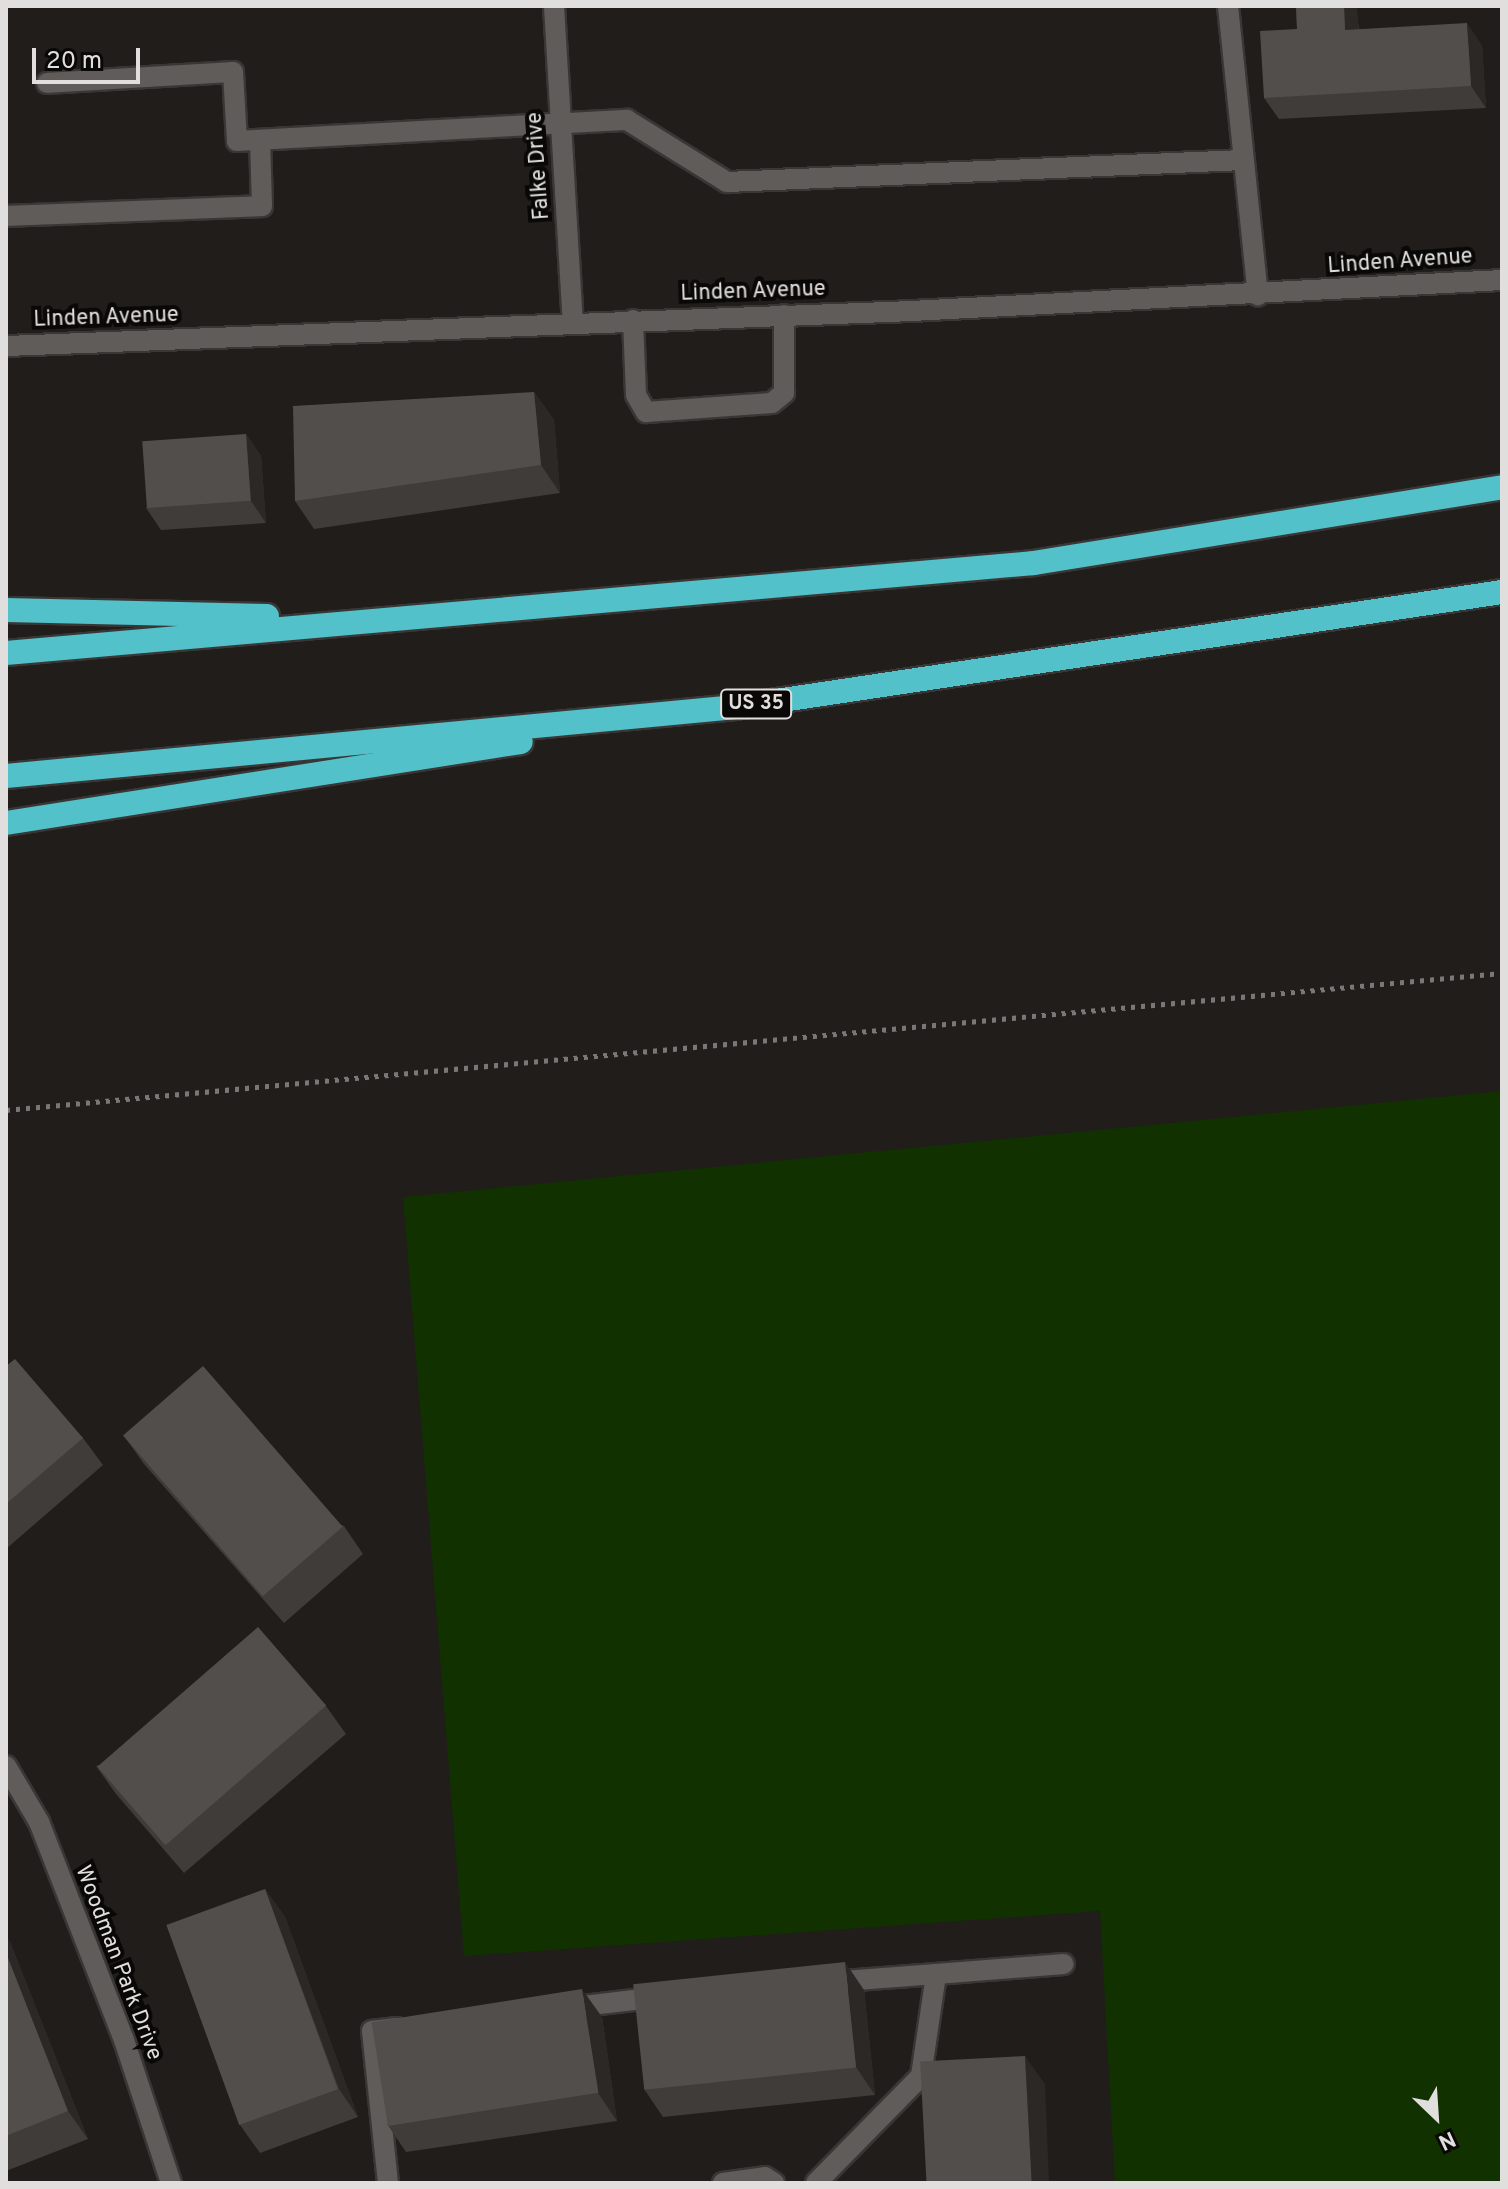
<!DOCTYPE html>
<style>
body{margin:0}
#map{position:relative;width:1508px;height:2189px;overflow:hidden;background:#201d1b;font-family:Overpass,sans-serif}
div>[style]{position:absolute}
.green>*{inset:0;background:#123100}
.path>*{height:5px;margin-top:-2.5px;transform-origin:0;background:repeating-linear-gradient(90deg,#7a7776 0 4px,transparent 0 10px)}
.roads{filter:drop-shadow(2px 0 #393736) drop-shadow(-2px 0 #393736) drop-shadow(0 2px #393736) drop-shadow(0 -2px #393736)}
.lane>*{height:20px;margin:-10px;padding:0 10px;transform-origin:10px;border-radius:10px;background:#605c5a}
.street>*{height:20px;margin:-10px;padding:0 10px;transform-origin:10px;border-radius:10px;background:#605c5a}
.secondary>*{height:20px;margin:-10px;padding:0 10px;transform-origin:10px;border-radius:10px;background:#605c5a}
.highway>*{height:24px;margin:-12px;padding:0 12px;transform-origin:12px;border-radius:12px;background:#53c1ca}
.wall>*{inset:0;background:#3f3c39}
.shaded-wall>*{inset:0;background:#2b2826}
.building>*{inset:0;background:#514e4b;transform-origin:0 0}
span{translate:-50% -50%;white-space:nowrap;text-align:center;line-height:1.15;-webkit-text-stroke:8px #090807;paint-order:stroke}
.shield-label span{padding:2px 6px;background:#090807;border:2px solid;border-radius:6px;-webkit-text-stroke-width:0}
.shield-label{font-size:20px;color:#e1dfde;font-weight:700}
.street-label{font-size:22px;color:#e1dfde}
.frame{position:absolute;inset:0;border:8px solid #e1dfde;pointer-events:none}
.north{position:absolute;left:1396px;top:2077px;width:80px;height:80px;-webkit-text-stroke:6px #090807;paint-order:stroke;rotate:155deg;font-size:22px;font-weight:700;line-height:32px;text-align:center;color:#e1dfde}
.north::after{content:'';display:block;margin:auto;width:28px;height:36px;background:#e1dfde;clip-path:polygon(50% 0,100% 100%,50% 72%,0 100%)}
.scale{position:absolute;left:32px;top:48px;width:108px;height:36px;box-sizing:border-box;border:4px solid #e1dfde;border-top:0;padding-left:10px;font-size:24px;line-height:28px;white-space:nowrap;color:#e1dfde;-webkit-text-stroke:6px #090807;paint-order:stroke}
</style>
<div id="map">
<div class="green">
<i style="clip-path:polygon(1502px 1091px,1502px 2183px,1115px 2183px,1100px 1911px,464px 1956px,403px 1197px)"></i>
</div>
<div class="path">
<i style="left:6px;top:1110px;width:1502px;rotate:-5.23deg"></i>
</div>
<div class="roads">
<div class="lane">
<i style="left:1228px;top:6px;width:291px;rotate:84.1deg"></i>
<i style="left:47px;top:83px;width:186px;rotate:-3.4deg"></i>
<i style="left:233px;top:72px;width:69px;rotate:86.7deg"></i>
<i style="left:237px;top:141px;width:391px;rotate:-3.1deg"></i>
<i style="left:627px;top:120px;width:118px;rotate:31.8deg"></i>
<i style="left:727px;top:182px;width:517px;rotate:-2.44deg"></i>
<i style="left:6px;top:216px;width:256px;rotate:-2.2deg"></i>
<i style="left:262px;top:206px;width:66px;rotate:-91.7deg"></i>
<i style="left:633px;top:320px;width:75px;rotate:87.7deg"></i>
<i style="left:636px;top:395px;width:20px;rotate:60deg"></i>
<i style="left:646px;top:412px;width:126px;rotate:-4.1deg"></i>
<i style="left:772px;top:403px;width:16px;rotate:-40deg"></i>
<i style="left:784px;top:393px;width:78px;rotate:-90deg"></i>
<i style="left:936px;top:1974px;width:128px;rotate:-4.5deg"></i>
<i style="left:567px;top:2008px;width:93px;rotate:-6.8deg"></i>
<i style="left:388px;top:2183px;width:153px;rotate:-96deg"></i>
<i style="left:372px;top:2031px;width:25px;rotate:-7deg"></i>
<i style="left:816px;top:2183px;width:150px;rotate:-45.5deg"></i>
<i style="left:921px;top:2076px;width:103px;rotate:-81.6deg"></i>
<i style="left:936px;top:1974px;width:106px;rotate:175.7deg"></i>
</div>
<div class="street">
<i style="left:554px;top:6px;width:318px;rotate:86.6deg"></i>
<i style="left:6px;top:1766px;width:65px;rotate:59.5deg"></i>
<i style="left:39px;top:1822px;width:234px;rotate:68.7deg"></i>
<i style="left:124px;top:2040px;width:151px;rotate:71.8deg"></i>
<i style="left:723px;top:2183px;width:42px;rotate:-8.1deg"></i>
<i style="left:765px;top:2177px;width:11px;rotate:34deg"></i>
</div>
<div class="secondary">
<i style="left:6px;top:346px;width:906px;rotate:-2.21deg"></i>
<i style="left:911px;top:311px;width:592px;rotate:-3deg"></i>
</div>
<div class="highway">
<i style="left:6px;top:610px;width:261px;rotate:1.3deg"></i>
<i style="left:6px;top:653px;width:1032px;rotate:-5deg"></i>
<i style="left:1034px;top:563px;width:474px;rotate:-9.2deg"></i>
<i style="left:6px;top:776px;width:733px;rotate:-5.4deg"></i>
<i style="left:736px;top:707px;width:775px;rotate:-8.54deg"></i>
<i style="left:6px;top:823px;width:521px;rotate:-8.94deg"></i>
</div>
</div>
<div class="wall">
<i style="clip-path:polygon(1296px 6px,1356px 6px,1359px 29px,1482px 45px,1486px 108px,1279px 119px,1264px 98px,1297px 29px)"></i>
<i style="clip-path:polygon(534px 392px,554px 420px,560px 493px,314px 529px,295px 501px)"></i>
<i style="clip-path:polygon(246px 434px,261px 456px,266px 523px,161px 530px,146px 508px)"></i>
<i style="clip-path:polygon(6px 1366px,83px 1438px,103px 1465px,6px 1549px)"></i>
<i style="clip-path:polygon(124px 1436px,344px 1526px,363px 1554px,284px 1623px,144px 1464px)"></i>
<i style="clip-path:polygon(326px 1706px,346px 1734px,184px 1873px,116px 1794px,96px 1766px)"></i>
<i style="clip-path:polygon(265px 1889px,285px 1917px,358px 2117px,260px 2153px,240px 2125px)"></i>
<i style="clip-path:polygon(6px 1936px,10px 1942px,88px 2139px,6px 2171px)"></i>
<i style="clip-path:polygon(864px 1990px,875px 2095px,663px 2117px,644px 2089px)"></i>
<i style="clip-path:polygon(602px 2017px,617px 2121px,406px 2152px,387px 2124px)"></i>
</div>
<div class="shaded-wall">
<i style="clip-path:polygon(1344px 6px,1356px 6px,1357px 7px,1360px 52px,1345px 30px)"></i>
<i style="clip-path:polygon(1467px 23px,1482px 45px,1486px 108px,1471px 86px)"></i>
<i style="clip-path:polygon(534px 392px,554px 420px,560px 493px,541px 465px)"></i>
<i style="clip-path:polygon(246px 434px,261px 456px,266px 523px,251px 501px)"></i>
<i style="clip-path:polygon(265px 1889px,285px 1917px,358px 2117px,339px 2089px)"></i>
<i style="clip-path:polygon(6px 1936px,10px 1942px,88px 2139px,68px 2111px,6px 1953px)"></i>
<i style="clip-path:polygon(845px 1962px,864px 1990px,875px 2095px,856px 2067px)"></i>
<i style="clip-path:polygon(582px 1989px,602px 2017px,617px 2121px,598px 2093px)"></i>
<i style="clip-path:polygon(1025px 2056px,1045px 2084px,1049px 2183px,1031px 2183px)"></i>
</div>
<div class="building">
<i style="clip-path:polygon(1296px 6px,1344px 6px,1345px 30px,1467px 23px,1471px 86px,1264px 98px,1260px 31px,1297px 29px)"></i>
<i style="clip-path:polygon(534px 392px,541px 465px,295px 501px,293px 406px)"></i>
<i style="left:246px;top:434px;width:67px;height:104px;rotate:86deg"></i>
<i style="clip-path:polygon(15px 1359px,83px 1438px,6px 1504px,6px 1366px)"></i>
<i style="left:203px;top:1366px;width:213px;height:106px;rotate:49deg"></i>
<i style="left:258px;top:1627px;width:104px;height:213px;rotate:49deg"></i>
<i style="left:265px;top:1889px;width:213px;height:105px;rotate:70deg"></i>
<i style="clip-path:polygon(6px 1953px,68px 2111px,6px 2136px)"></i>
<i style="left:845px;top:1962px;width:106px;height:213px;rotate:84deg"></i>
<i style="left:582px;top:1989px;width:105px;height:213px;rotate:81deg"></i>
<i style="left:1025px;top:2056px;width:127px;height:105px;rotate:87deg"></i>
</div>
<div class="shield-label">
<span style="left:756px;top:704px">US 35</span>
</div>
<div class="street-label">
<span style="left:539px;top:166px;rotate:-94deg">Falke Drive</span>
<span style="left:1400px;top:262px;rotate:-4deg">Linden Avenue</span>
<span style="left:753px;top:292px;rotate:-2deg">Linden Avenue</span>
<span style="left:106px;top:318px;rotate:-2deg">Linden Avenue</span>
<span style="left:118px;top:1963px;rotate:69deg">Woodman Park Drive</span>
</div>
<div class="frame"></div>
<div class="north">N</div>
<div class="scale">20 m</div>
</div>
